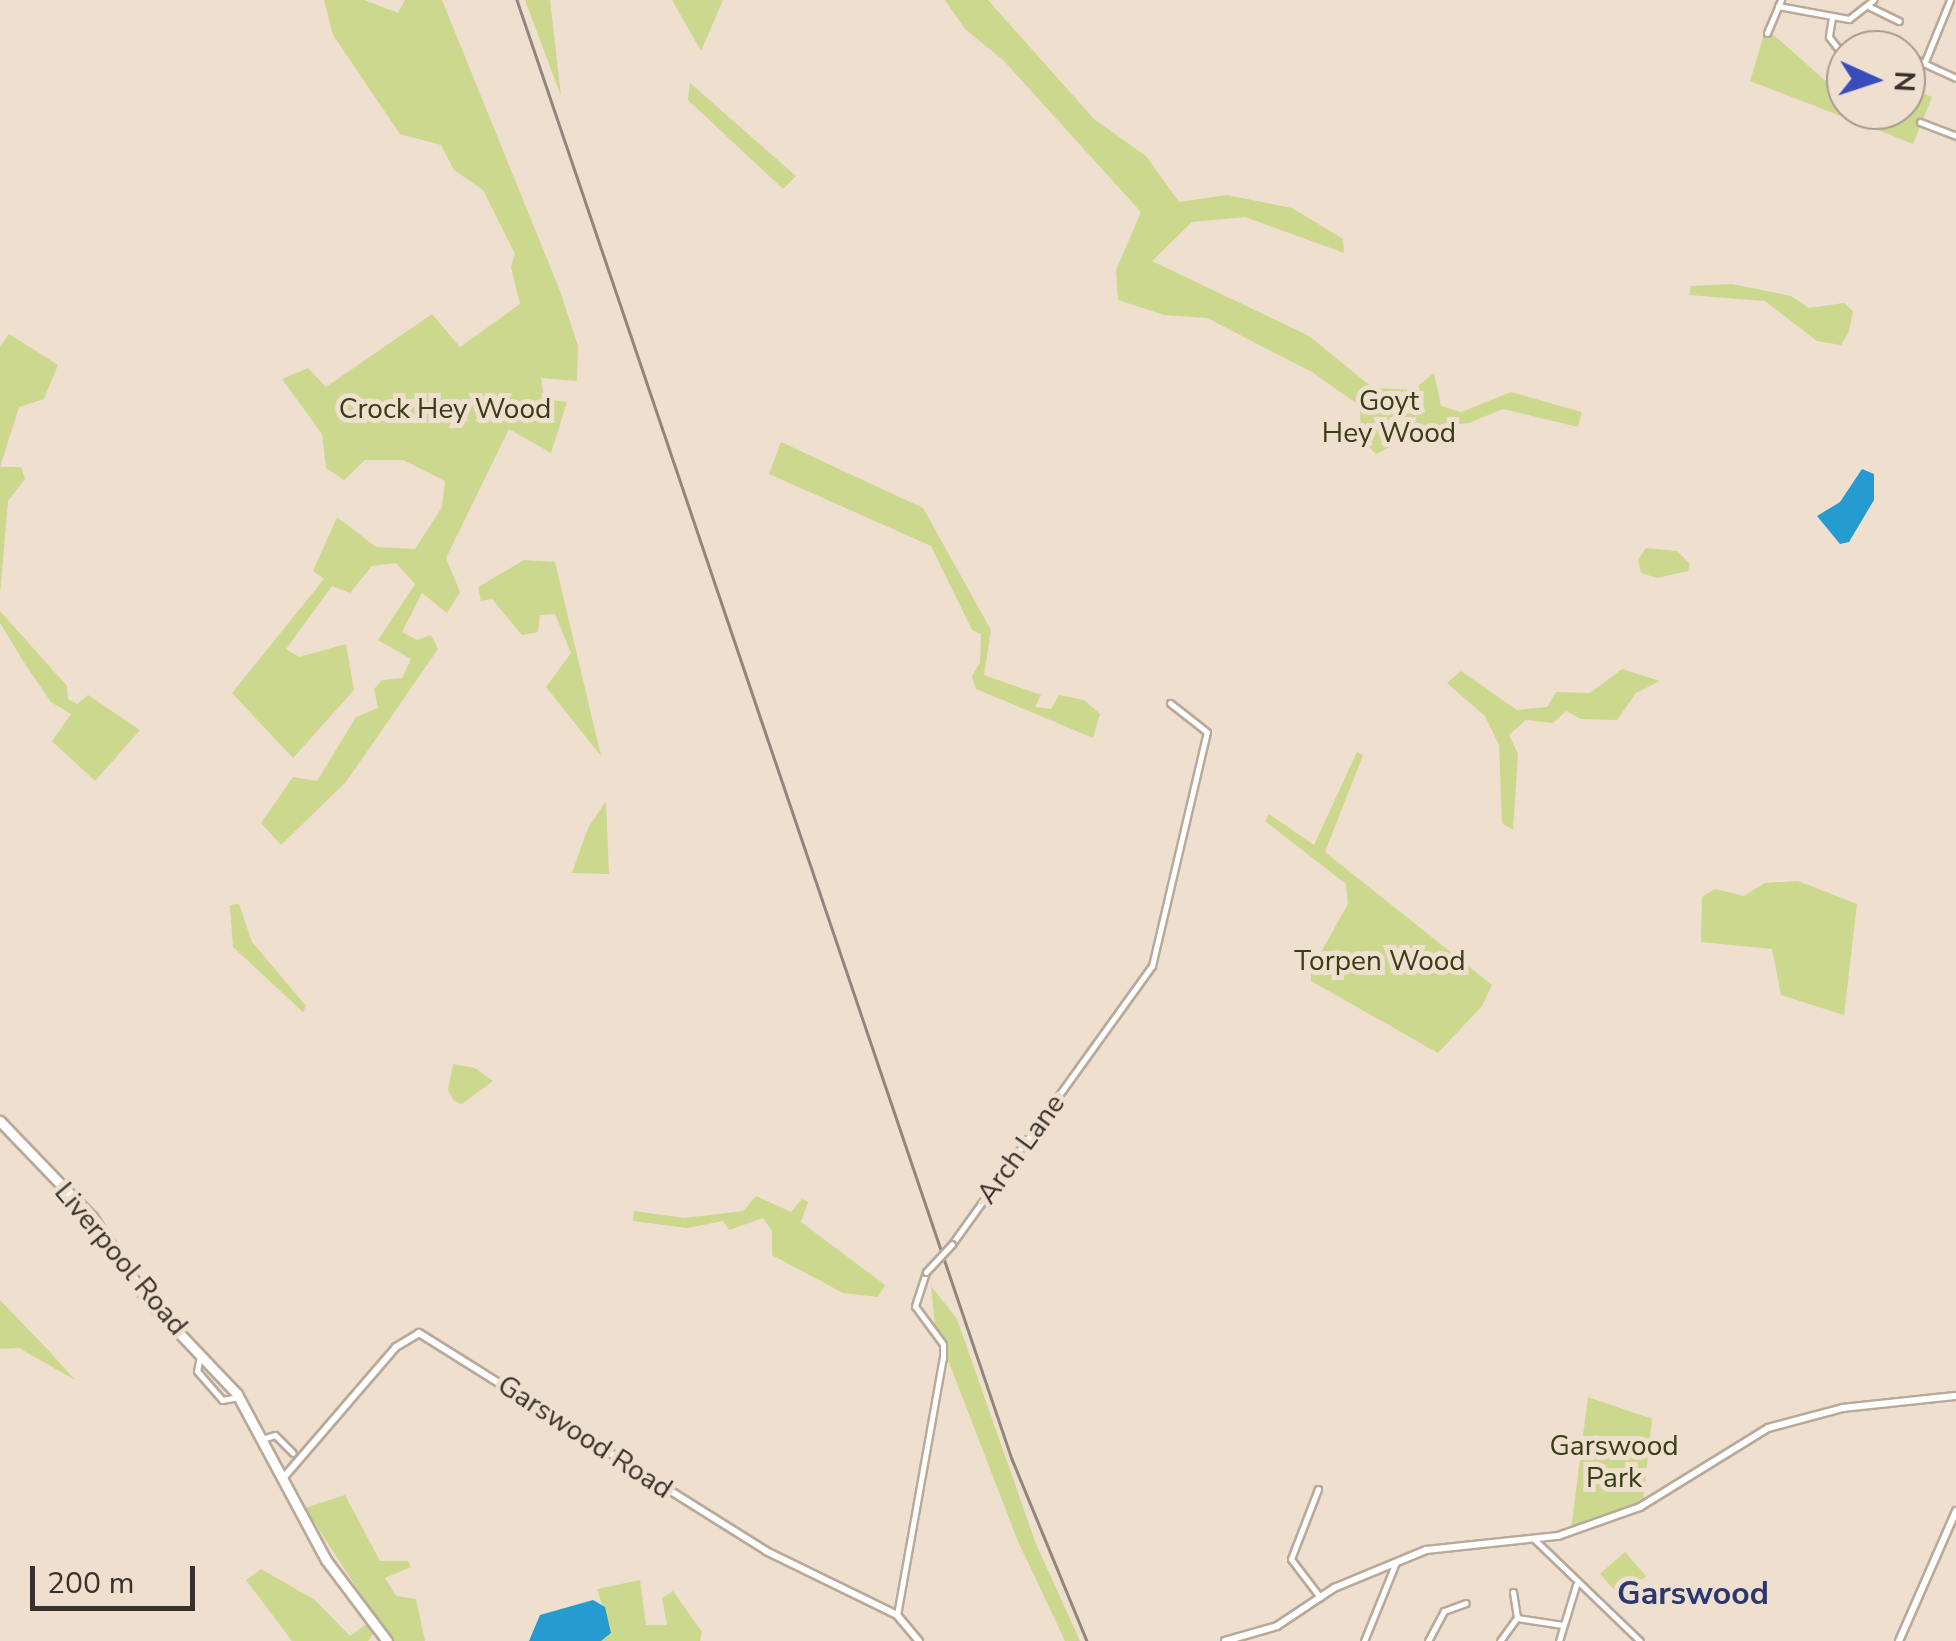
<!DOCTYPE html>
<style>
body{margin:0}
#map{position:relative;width:1956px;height:1641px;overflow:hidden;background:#efdfcf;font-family:"Nunito Sans",sans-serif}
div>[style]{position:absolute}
.green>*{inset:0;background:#cbd88e;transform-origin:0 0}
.water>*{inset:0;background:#259bcf}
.roads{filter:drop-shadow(2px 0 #b8a99a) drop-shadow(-2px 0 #b8a99a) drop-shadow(0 2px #b8a99a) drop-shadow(0 -2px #b8a99a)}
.minor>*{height:5px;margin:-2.5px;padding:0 2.5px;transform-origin:2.5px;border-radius:2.5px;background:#fff}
.tertiary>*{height:6px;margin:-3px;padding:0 3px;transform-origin:3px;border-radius:3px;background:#fff}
.secondary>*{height:6px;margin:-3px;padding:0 3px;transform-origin:3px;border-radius:3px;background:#fff}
.trunk>*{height:9px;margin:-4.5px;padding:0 4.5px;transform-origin:4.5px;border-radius:4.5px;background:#fff}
.rail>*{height:2.5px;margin:-1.25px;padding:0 1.25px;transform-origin:1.25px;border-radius:1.25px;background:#91867b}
.bridges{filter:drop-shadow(2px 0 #b8a99a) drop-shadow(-2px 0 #b8a99a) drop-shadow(0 2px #b8a99a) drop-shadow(0 -2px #b8a99a)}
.minor-bridge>*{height:5px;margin:-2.5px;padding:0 2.5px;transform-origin:2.5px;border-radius:2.5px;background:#fff}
span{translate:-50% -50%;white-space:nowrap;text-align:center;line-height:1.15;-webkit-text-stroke:10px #efdfcf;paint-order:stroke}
.park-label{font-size:28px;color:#373d14}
.street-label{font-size:28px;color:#38322c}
.quarter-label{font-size:32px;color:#2a3871;font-weight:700}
.north{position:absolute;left:1826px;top:30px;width:100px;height:100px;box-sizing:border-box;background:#efdfcf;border:2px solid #a69a8e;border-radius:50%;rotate:93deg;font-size:28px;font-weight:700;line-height:40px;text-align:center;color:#38322c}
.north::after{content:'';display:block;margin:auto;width:35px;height:45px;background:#384cbe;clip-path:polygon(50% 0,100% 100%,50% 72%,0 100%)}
.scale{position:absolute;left:30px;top:1566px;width:165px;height:45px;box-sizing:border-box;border:5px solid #38322c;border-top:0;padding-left:12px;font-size:30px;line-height:35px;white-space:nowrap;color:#38322c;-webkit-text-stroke:8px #efdfcf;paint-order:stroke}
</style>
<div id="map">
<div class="green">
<i style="clip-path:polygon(324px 0,364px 0,398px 13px,405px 0,442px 0,560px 291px,578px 346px,577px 381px,541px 378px,544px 399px,567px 402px,551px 453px,509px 429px,446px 558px,460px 592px,447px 613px,422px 593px,402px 632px,417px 640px,431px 635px,438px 649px,346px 782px,281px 845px,261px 823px,293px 777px,317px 781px,356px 717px,378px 708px,374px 689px,382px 680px,402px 678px,411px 659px,378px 640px,415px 584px,396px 563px,372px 566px,350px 593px,332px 586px,286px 649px,299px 657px,346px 644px,354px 690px,293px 758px,232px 693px,324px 579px,313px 571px,337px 517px,376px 547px,415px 549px,442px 507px,445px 481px,403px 460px,365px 460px,344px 480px,326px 468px,322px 434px,282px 379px,308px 368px,326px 387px,432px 314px,460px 347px,520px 304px,511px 267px,515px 254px,483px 190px,454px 170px,441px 145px,400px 134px,333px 35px)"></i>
<i style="clip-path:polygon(525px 0,550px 0,561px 96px)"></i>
<i style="clip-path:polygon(672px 0,723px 0,701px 51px)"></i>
<i style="clip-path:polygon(945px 0,988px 0,1094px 119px,1146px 156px,1179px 202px,1227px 195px,1292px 208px,1343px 239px,1344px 253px,1245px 217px,1192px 222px,1152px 261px,1309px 336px,1373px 388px,1413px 390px,1434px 373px,1441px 406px,1461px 412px,1511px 392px,1582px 412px,1578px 427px,1503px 409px,1469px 423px,1433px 426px,1376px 454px,1361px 439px,1360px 406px,1312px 372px,1207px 318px,1164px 315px,1118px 300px,1116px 270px,1141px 212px,1003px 60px,965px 29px)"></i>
<i style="clip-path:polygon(1766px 28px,1846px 99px,1846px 110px,1871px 116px,1867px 126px,1750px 81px)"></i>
<i style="clip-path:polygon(690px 83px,796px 176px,783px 189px,688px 100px)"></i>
<i style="clip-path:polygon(1906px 86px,1932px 97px,1913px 144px,1871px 127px,1878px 110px,1906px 110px)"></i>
<i style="clip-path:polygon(1732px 284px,1791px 296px,1809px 308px,1844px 303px,1853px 311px,1849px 331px,1841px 345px,1817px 341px,1765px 301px,1689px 295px,1691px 286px)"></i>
<i style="clip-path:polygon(9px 334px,58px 365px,44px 399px,19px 407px,0 467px,21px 467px,25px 479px,8px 501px,0 594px,0 346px)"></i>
<i style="clip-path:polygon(781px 442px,923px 508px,991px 630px,984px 675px,1041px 695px,1035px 707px,1051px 709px,1059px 695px,1084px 700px,1100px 714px,1093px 738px,976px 689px,972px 676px,980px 663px,981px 634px,972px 630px,931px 546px,769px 474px)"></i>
<i style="clip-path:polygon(1646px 548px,1677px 551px,1690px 564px,1688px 571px,1657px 578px,1641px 573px,1638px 560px)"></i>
<i style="clip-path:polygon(524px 560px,555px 562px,601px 756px,546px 687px,571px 653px,555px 614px,540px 615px,538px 632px,522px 635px,492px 599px,481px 601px,478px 587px)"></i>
<i style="clip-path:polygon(0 611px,67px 686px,68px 699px,77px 704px,88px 695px,140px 730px,95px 781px,52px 741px,71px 714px,51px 702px,25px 664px,0 623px)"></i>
<i style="clip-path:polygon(1622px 669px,1660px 681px,1636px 693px,1617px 720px,1581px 719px,1566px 711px,1553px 723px,1526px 720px,1509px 735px,1518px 754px,1513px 830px,1502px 823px,1499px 745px,1485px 716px,1447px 683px,1461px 671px,1517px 710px,1547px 707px,1556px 692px,1590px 693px)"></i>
<i style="clip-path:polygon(1357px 752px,1363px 755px,1325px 852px,1492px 985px,1482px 1006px,1438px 1053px,1311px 981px,1311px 970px,1348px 904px,1346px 884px,1265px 821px,1269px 814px,1314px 845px)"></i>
<i style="clip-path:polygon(606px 801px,609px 874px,572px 873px,588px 828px)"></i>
<i style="clip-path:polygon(1798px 881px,1857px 904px,1844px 1015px,1781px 995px,1772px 949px,1701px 942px,1702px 897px,1715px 889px,1744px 896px,1765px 883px)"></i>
<i style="clip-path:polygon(239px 904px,252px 942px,306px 1006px,303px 1012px,233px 947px,230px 905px)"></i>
<i style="clip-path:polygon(453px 1064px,475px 1068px,493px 1081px,462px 1104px,454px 1101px,448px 1090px)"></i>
<i style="clip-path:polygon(756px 1196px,791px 1212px,802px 1199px,808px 1202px,801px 1222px,885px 1285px,878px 1297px,843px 1293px,772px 1255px,772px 1231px,763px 1218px,729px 1230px,723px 1221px,687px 1228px,633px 1221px,634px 1211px,684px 1218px,743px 1211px)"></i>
<i style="clip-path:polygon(931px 1286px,957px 1319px,1036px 1544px,1080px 1641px,1065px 1641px,1017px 1539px,935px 1326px)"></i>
<i style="clip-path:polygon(0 1300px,49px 1351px,75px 1380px,19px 1348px,0 1349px)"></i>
<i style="clip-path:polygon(1588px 1397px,1652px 1419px,1643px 1501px,1571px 1530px)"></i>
<i style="clip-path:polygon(345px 1495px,380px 1561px,408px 1561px,411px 1567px,385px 1578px,396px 1596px,416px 1599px,425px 1641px,391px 1641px,305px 1508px)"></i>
<i style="left:1625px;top:1552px;width:32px;height:33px;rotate:49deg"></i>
<i style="clip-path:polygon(261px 1569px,315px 1600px,350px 1636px,369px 1622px,375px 1631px,368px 1641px,292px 1641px,246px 1580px)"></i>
<i style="clip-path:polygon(640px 1580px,646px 1625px,667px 1625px,662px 1598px,673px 1591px,702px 1632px,700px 1641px,601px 1641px,611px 1633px,597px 1589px)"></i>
</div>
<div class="water">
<i style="clip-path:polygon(1862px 469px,1874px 474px,1874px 500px,1849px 542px,1840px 544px,1817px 516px,1840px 502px)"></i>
<i style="clip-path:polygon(593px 1600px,605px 1607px,611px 1633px,601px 1641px,529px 1641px,540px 1615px)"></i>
</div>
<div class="roads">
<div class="minor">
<i style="left:1778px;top:6px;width:72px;rotate:10.4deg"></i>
<i style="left:1849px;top:19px;width:31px;rotate:-38deg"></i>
<i style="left:1870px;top:7px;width:32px;rotate:26deg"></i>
<i style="left:1832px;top:17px;width:20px;rotate:99deg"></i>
<i style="left:1829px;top:37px;width:28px;rotate:52deg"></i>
<i style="left:1767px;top:33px;width:36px;rotate:-67deg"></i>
<i style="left:1906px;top:55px;width:55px;rotate:24.7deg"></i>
<i style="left:1924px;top:64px;width:69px;rotate:-67.9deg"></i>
<i style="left:1920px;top:122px;width:39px;rotate:21deg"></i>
<i style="left:952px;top:1244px;width:342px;rotate:-54.3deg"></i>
<i style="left:1152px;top:966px;width:240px;rotate:-76.8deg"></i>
<i style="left:1207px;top:732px;width:47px;rotate:-141.9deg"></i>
<i style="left:200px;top:1356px;width:15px;rotate:101deg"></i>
<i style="left:197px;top:1371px;width:38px;rotate:49deg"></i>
<i style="left:222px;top:1400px;width:17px;rotate:-10deg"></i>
<i style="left:265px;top:1438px;width:10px;rotate:-17deg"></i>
<i style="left:275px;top:1435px;width:25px;rotate:45deg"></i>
<i style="left:1318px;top:1489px;width:75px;rotate:111.1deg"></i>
<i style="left:1291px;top:1559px;width:48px;rotate:52.7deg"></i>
<i style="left:1534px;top:1539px;width:147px;rotate:43.9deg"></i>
<i style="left:1513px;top:1592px;width:26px;rotate:81deg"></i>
<i style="left:897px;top:1615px;width:261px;rotate:-79.9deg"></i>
<i style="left:943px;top:1358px;width:14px;rotate:-90deg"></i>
<i style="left:943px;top:1344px;width:47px;rotate:-126.4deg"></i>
<i style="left:915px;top:1306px;width:36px;rotate:-72deg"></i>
<i style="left:1364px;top:1641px;width:85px;rotate:-67.9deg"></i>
<i style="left:1428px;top:1641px;width:34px;rotate:-62deg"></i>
<i style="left:1444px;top:1611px;width:23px;rotate:-20deg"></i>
<i style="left:1500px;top:1641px;width:29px;rotate:-54deg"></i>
<i style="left:1517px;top:1618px;width:46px;rotate:8.8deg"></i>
<i style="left:1559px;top:1641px;width:59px;rotate:-73.1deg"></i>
</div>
<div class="tertiary">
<i style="left:285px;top:1476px;width:170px;rotate:-49.3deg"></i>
<i style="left:396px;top:1347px;width:27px;rotate:-31deg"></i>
<i style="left:419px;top:1333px;width:410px;rotate:32.1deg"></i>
<i style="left:766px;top:1551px;width:146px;rotate:26deg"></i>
<i style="left:897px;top:1615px;width:34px;rotate:50deg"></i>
<i style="left:1225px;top:1641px;width:54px;rotate:-16.1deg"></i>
<i style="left:1277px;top:1626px;width:69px;rotate:-33.7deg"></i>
<i style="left:1334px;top:1588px;width:100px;rotate:-22.4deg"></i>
<i style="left:1426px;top:1550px;width:133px;rotate:-6.1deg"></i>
<i style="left:1558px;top:1536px;width:87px;rotate:-19.5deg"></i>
<i style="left:1640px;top:1507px;width:150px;rotate:-31.7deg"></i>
<i style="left:1768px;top:1428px;width:78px;rotate:-14.9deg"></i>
<i style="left:1843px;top:1408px;width:114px;rotate:-6.1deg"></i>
</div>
<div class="secondary">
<i style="left:1899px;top:1641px;width:142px;rotate:-66.3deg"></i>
</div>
<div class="trunk">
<i style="left:0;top:1121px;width:133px;rotate:46.2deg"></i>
<i style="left:92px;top:1217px;width:97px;rotate:56.3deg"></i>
<i style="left:146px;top:1298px;width:132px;rotate:46.5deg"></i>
<i style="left:237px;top:1394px;width:188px;rotate:61.8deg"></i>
<i style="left:326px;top:1560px;width:101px;rotate:53deg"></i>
</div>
</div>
<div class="rail">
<i style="left:517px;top:0;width:1541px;rotate:71.26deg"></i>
<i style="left:1012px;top:1459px;width:197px;rotate:67.6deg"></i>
</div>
<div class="bridges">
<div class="minor-bridge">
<i style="left:926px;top:1272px;width:38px;rotate:-47deg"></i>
</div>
</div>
<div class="park-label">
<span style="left:1389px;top:417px">Goyt<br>Hey Wood</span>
<span style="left:445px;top:409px">Crock Hey Wood</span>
<span style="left:1380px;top:961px">Torpen Wood</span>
<span style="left:1614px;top:1462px">Garswood<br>Park</span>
</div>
<div class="street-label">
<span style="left:1021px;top:1149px;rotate:-54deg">Arch Lane</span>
<span style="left:121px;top:1259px;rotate:50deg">Liverpool Road</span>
<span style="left:585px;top:1437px;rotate:33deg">Garswood Road</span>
</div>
<div class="quarter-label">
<span style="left:1693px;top:1594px">Garswood</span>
</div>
<div class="north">N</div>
<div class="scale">200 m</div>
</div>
